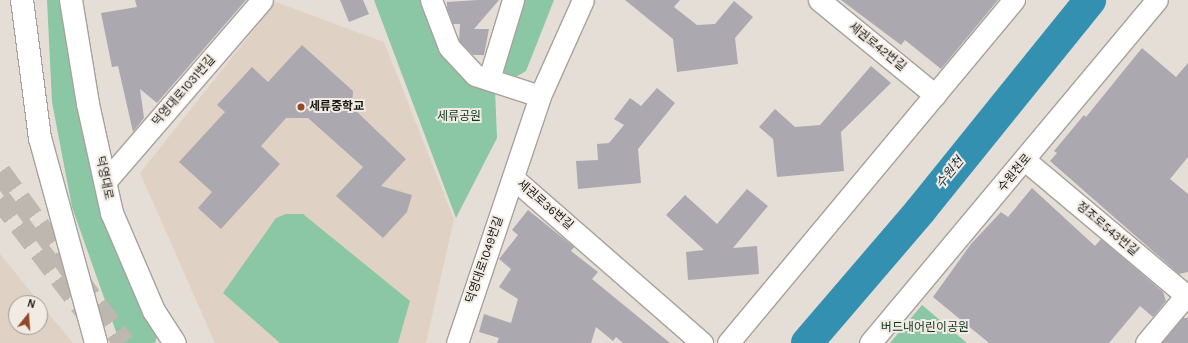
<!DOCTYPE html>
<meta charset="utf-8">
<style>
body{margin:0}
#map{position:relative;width:1188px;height:343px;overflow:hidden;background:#e5ded7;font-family:Karla,"Noto Sans KR",sans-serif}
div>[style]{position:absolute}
.built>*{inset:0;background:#dfd2c5}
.green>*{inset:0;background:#8bc6a5}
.river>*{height:32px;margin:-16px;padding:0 16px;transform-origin:16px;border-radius:16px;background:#3390b1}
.building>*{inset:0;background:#aba8b0}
.secondary-tunnel>*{height:22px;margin-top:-11px;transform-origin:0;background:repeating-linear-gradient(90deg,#bdb7b0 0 22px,transparent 0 33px)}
.roads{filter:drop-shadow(1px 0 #a8a19b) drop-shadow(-1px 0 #a8a19b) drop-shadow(0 1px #a8a19b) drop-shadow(0 -1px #a8a19b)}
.street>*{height:21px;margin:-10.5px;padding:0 10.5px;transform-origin:10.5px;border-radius:10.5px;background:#fff}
.secondary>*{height:22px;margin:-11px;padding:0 11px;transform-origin:11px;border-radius:11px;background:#fff}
.dots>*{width:11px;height:11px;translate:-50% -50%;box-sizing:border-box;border:2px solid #f2ebe4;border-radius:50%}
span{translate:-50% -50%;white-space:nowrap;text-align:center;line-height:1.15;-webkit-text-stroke:4px #f2ebe4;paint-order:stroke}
.street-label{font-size:12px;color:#1b1916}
.poi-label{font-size:12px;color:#1b1916;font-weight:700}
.left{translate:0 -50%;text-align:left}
.park-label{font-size:12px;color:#0b3823}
.water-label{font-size:13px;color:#1d323b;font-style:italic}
.north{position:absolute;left:8px;top:295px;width:40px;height:40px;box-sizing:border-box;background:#f2ebe4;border:1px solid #9c9792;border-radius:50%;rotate:17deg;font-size:11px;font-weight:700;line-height:16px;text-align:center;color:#1b1916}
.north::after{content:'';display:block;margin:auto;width:14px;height:18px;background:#914a25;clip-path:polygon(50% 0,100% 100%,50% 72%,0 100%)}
</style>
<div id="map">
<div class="built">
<i style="clip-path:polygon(276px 2px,384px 42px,454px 219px,426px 343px,215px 343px,140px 173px)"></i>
<i style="clip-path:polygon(0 254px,40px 303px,16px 303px,16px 327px,40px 327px,40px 303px,73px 343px,0 343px)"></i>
</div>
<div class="green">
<i style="clip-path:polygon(47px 0,63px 0,64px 16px,158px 333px,155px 343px,120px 343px,72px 207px,52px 102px)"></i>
<i style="clip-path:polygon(374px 0,420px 0,446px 48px,495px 89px,497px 138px,456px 218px)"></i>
<i style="clip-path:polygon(524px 0,554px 0,526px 71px,514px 78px,504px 77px,501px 66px)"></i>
<i style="clip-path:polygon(286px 214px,303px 214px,410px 301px,398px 343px,280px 343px,223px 293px,276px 218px)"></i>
<i style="clip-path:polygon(922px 305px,967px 343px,890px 343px)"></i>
</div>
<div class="river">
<i style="left:807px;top:343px;width:174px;rotate:-49.4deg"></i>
<i style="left:920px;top:211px;width:271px;rotate:-51.1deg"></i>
</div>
<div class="building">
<i style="clip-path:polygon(135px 0,246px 0,157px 103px,140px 89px,144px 118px,133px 132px,118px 66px,112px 67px,101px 13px,137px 7px)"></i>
<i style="clip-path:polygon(340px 0,363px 0,369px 14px,349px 22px)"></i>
<i style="clip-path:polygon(478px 0,499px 0,474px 29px,489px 29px,484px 55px,473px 55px,459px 41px,460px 24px,453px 24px,447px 8px,447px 2px)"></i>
<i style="clip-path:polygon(625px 0,680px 0,674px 7px,697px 25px,715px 24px,734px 1px,753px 17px,735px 38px,738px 64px,677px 72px,673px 39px)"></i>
<i style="clip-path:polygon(841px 0,998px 0,941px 69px,905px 40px,901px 45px)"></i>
<i style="clip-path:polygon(302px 45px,353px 91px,352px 107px,406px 159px,381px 186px,412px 195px,407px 212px,383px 238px,336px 196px,363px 167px,308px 118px,286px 118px,261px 146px,280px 164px,221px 229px,198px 208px,212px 192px,179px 162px,225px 112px,217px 105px,252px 67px,268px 82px)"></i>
<i style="clip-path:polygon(1142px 48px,1176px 77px,1188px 63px,1188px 157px,1170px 179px,1188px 194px,1188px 272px,1179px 274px,1050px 161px,1057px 153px,1054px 151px,1084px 115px,1086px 117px)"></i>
<i style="clip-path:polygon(871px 66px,891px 83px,841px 132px,844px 171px,777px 177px,773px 139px,759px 127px,775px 109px,795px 127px,820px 125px)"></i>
<i style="clip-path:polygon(657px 88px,675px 103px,638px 149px,641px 183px,578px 189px,576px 161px,598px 160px,597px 144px,609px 143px,624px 125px,614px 119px,630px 98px,641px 106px)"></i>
<i style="clip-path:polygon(1032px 188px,1095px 246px,1101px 239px,1163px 292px,1166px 301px,1153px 317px,1140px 306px,1109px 343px,989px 343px,933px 297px,971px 244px,1001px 212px,1008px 217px)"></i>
<i style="clip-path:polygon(747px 189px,768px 206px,733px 248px,757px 246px,759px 274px,688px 280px,686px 252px,704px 250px,666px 215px,685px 195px,717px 224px)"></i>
<i style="clip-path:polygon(528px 210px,574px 247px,571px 251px,598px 272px,592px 279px,670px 343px,623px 343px,616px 337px,613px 341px,596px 327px,591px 343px,497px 343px,499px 338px,479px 332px,484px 314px,511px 323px,518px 299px,499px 287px,511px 269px,499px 259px,518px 235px,512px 230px)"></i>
<i style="clip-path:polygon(1182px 318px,1188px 318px,1188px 343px,1162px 343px)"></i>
</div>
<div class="secondary-tunnel">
<i style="left:0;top:172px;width:211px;rotate:54.1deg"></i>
<i style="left:0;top:199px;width:147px;rotate:52.7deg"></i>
</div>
<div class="roads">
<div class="street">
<i style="left:431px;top:0;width:50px;rotate:69deg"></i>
<i style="left:449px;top:47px;width:38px;rotate:47deg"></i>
<i style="left:475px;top:75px;width:68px;rotate:17.9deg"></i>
<i style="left:819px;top:0;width:150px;rotate:39.3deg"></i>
<i style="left:489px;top:79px;width:83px;rotate:-73.1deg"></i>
<i style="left:1026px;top:161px;width:212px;rotate:40deg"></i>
<i style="left:513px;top:178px;width:251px;rotate:41.1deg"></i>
<i style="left:105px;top:182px;width:240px;rotate:-49.2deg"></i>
<i style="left:457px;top:343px;width:261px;rotate:-71.4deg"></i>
<i style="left:540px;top:96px;width:105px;rotate:-65.9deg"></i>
<i style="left:728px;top:343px;width:447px;rotate:-50.2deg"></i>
<i style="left:870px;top:343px;width:447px;rotate:-50.1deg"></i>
<i style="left:1146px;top:343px;width:65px;rotate:-50deg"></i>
</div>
<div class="secondary">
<i style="left:22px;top:0;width:139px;rotate:82.6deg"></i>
<i style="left:40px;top:138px;width:213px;rotate:74.7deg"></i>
<i style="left:71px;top:0;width:105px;rotate:80.7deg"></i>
<i style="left:88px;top:104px;width:112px;rotate:77.6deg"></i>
<i style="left:112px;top:213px;width:107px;rotate:66.8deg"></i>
<i style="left:154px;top:311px;width:38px;rotate:57deg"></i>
</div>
</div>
<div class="dots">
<i style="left:301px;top:107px;background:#914a25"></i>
</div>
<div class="street-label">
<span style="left:877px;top:47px;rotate:39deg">세권로42번길</span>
<span style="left:184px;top:91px;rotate:-49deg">덕영대로1031번길</span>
<span style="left:1015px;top:173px;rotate:-50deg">수원천로</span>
<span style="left:104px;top:178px;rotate:78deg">덕영대로</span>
<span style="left:545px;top:205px;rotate:41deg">세권로36번길</span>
<span style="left:1107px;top:229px;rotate:40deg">정조로543번길</span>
<span style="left:485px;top:260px;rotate:-71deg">덕영대로1049번길</span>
</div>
<div class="poi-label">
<span class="left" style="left:309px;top:107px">세류중학교</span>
</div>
<div class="park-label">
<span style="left:459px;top:117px">세류공원</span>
<span style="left:925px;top:328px">버드내어린이공원</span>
</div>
<div class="water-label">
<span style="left:950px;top:173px;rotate:-51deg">수원천</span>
</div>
<div class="north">N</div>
</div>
